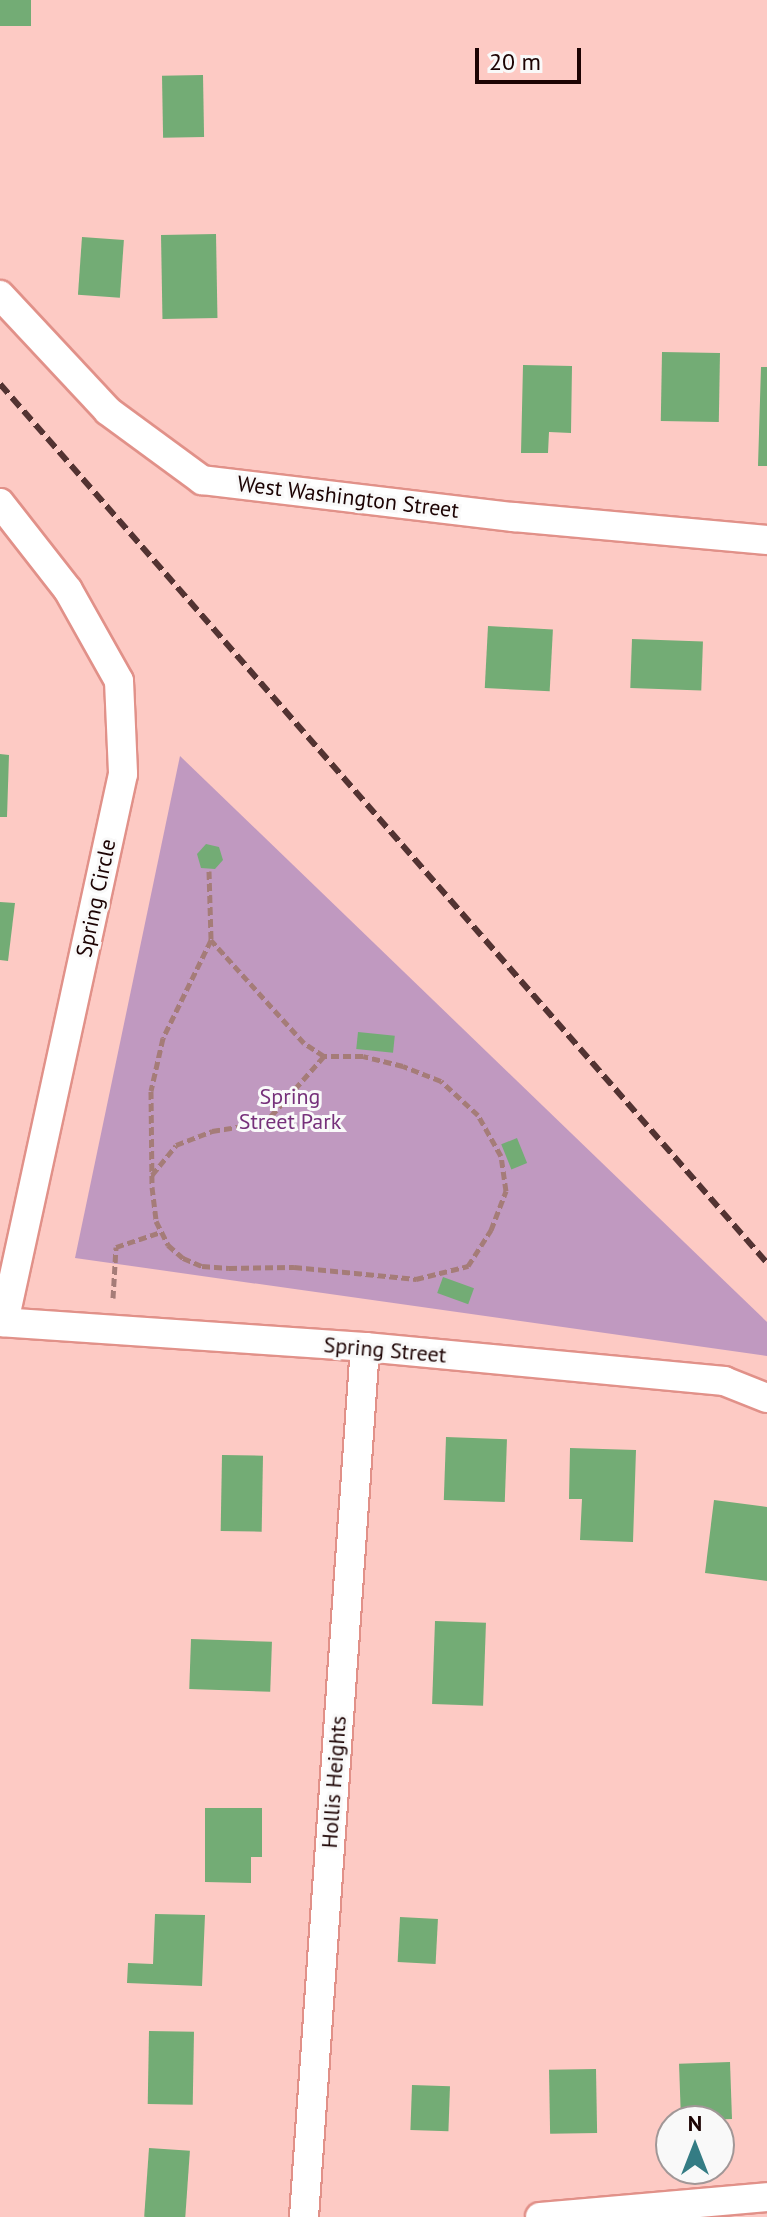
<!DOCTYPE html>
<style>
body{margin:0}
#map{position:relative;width:767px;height:2217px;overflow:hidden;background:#fdcac4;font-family:"PT Sans",sans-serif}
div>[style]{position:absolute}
.green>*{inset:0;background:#c099c0}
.building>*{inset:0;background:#73ac75;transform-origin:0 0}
.path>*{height:5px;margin-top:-2.5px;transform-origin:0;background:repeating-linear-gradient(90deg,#a57c78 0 8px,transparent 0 12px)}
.roads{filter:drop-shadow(2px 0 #e19189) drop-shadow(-2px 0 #e19189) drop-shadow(0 2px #e19189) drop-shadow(0 -2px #e19189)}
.street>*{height:28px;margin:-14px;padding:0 14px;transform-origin:14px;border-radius:14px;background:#fff}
.rail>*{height:6px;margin-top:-3px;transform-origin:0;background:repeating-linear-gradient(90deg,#533332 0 12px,transparent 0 18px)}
span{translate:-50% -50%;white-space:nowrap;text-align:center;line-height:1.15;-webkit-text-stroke:6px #f9f9f9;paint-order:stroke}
.street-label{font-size:22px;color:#1c0303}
.park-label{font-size:22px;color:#76307a}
.north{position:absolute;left:655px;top:2105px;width:80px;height:80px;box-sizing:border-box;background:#f9f9f9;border:2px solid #a19797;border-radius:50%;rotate:0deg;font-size:22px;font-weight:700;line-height:32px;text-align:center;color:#1c0303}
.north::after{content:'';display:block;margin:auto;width:28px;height:36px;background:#347c84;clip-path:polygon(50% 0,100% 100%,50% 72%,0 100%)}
.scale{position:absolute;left:475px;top:48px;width:106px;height:36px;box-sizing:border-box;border:4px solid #1c0303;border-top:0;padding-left:10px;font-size:24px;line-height:28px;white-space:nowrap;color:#1c0303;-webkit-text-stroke:6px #f9f9f9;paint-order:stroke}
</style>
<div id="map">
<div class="green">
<i style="clip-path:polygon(180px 756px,767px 1322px,767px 1356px,75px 1258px)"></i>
</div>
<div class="building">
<i style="left:0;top:0;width:31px;height:26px"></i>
<i style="left:203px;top:75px;width:62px;height:41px;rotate:89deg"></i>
<i style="left:216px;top:234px;width:84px;height:55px;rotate:89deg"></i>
<i style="left:82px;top:237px;width:42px;height:58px;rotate:4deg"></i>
<i style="left:662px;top:352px;width:58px;height:69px;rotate:1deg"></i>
<i style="clip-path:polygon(523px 365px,572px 366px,571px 433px,549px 432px,548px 453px,521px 453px)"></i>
<i style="clip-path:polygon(761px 367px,767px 367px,767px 466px,758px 466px)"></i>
<i style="left:488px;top:626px;width:65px;height:62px;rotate:3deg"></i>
<i style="left:632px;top:639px;width:71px;height:49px;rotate:2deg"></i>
<i style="clip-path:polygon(0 754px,9px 755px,7px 817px,0 817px)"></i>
<i style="clip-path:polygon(206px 844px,219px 847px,223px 860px,215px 869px,201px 868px,197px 854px)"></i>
<i style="clip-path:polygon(0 902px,15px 903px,8px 961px,0 960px)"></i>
<i style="left:358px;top:1032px;width:37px;height:17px;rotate:6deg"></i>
<i style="left:517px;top:1138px;width:27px;height:17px;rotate:68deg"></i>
<i style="left:443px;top:1277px;width:33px;height:17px;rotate:20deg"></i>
<i style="left:446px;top:1437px;width:61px;height:63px;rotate:2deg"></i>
<i style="clip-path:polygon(570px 1448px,636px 1450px,633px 1542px,580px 1540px,582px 1499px,569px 1499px)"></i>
<i style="left:222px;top:1455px;width:41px;height:76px;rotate:1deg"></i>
<i style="clip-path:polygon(714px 1500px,767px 1507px,767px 1581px,705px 1573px)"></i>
<i style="left:435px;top:1621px;width:51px;height:83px;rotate:2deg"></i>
<i style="left:191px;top:1639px;width:81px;height:50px;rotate:2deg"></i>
<i style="clip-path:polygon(205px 1808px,262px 1808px,262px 1857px,251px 1857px,251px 1883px,205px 1882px)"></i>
<i style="clip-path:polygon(155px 1914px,205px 1915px,202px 1986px,127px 1983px,128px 1963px,153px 1964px)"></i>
<i style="left:400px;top:1917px;width:38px;height:45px;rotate:3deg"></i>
<i style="left:149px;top:2031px;width:45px;height:73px;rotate:1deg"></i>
<i style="left:730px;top:2062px;width:57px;height:51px;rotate:88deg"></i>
<i style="left:596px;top:2069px;width:64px;height:47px;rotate:89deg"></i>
<i style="left:412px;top:2085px;width:38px;height:45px;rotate:2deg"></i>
<i style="left:149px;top:2148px;width:41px;height:69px;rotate:4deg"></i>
</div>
<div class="path">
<i style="left:209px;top:871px;width:69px;rotate:88.3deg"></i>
<i style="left:211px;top:940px;width:109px;rotate:116.1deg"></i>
<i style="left:163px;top:1038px;width:54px;rotate:102.8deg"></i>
<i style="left:151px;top:1091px;width:96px;rotate:89.4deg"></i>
<i style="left:152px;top:1187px;width:34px;rotate:83deg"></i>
<i style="left:156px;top:1221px;width:27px;rotate:63deg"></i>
<i style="left:168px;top:1245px;width:20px;rotate:41deg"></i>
<i style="left:183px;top:1258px;width:21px;rotate:23deg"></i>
<i style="left:202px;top:1266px;width:27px;rotate:4deg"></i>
<i style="left:229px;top:1268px;width:65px;rotate:-0.9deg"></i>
<i style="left:294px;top:1267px;width:123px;rotate:5.6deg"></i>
<i style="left:416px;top:1279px;width:54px;rotate:-14deg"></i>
<i style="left:468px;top:1266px;width:43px;rotate:-57.4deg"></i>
<i style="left:491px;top:1230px;width:42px;rotate:-69deg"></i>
<i style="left:506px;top:1191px;width:35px;rotate:-98deg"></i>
<i style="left:501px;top:1156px;width:47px;rotate:-119.3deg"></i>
<i style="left:478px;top:1115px;width:50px;rotate:-137.4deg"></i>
<i style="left:441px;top:1081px;width:41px;rotate:-158.5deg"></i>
<i style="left:403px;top:1066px;width:41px;rotate:-166deg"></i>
<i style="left:363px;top:1056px;width:39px;rotate:180deg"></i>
<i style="left:324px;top:1056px;width:24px;rotate:-147deg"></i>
<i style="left:304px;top:1043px;width:139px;rotate:-132.1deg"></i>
<i style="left:152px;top:1175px;width:38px;rotate:-51deg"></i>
<i style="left:176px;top:1145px;width:39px;rotate:-21deg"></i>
<i style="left:212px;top:1131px;width:36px;rotate:-9deg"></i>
<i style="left:248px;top:1125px;width:25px;rotate:-21deg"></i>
<i style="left:271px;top:1116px;width:80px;rotate:-48.5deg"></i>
<i style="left:113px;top:1298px;width:51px;rotate:-86.6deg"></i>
<i style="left:116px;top:1247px;width:47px;rotate:-18.4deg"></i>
</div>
<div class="roads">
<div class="street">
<i style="left:0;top:295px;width:158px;rotate:47deg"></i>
<i style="left:108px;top:411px;width:117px;rotate:36.3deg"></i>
<i style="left:202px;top:480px;width:314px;rotate:6.8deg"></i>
<i style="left:514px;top:517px;width:254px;rotate:5.2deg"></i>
<i style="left:0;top:503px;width:110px;rotate:52deg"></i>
<i style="left:68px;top:590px;width:104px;rotate:60.7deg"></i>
<i style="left:119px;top:681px;width:93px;rotate:87.5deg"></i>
<i style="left:123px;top:774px;width:561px;rotate:102.25deg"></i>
<i style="left:0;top:1322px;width:366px;rotate:3.9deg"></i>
<i style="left:365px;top:1347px;width:361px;rotate:5.4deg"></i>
<i style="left:724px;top:1381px;width:46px;rotate:21.6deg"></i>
<i style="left:304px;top:2217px;width:872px;rotate:-85.99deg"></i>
<i style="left:540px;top:2217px;width:228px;rotate:-5deg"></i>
</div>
</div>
<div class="rail">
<i style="left:0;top:384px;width:1167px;rotate:48.89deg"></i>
</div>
<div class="street-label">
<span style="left:348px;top:497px;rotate:7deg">West Washington Street</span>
<span style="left:96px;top:898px;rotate:-78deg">Spring Circle</span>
<span style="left:385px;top:1350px;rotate:5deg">Spring Street</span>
<span style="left:334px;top:1782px;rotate:-86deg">Hollis Heights</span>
</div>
<div class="park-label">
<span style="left:290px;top:1109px">Spring<br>Street Park</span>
</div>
<div class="north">N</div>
<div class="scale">20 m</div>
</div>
